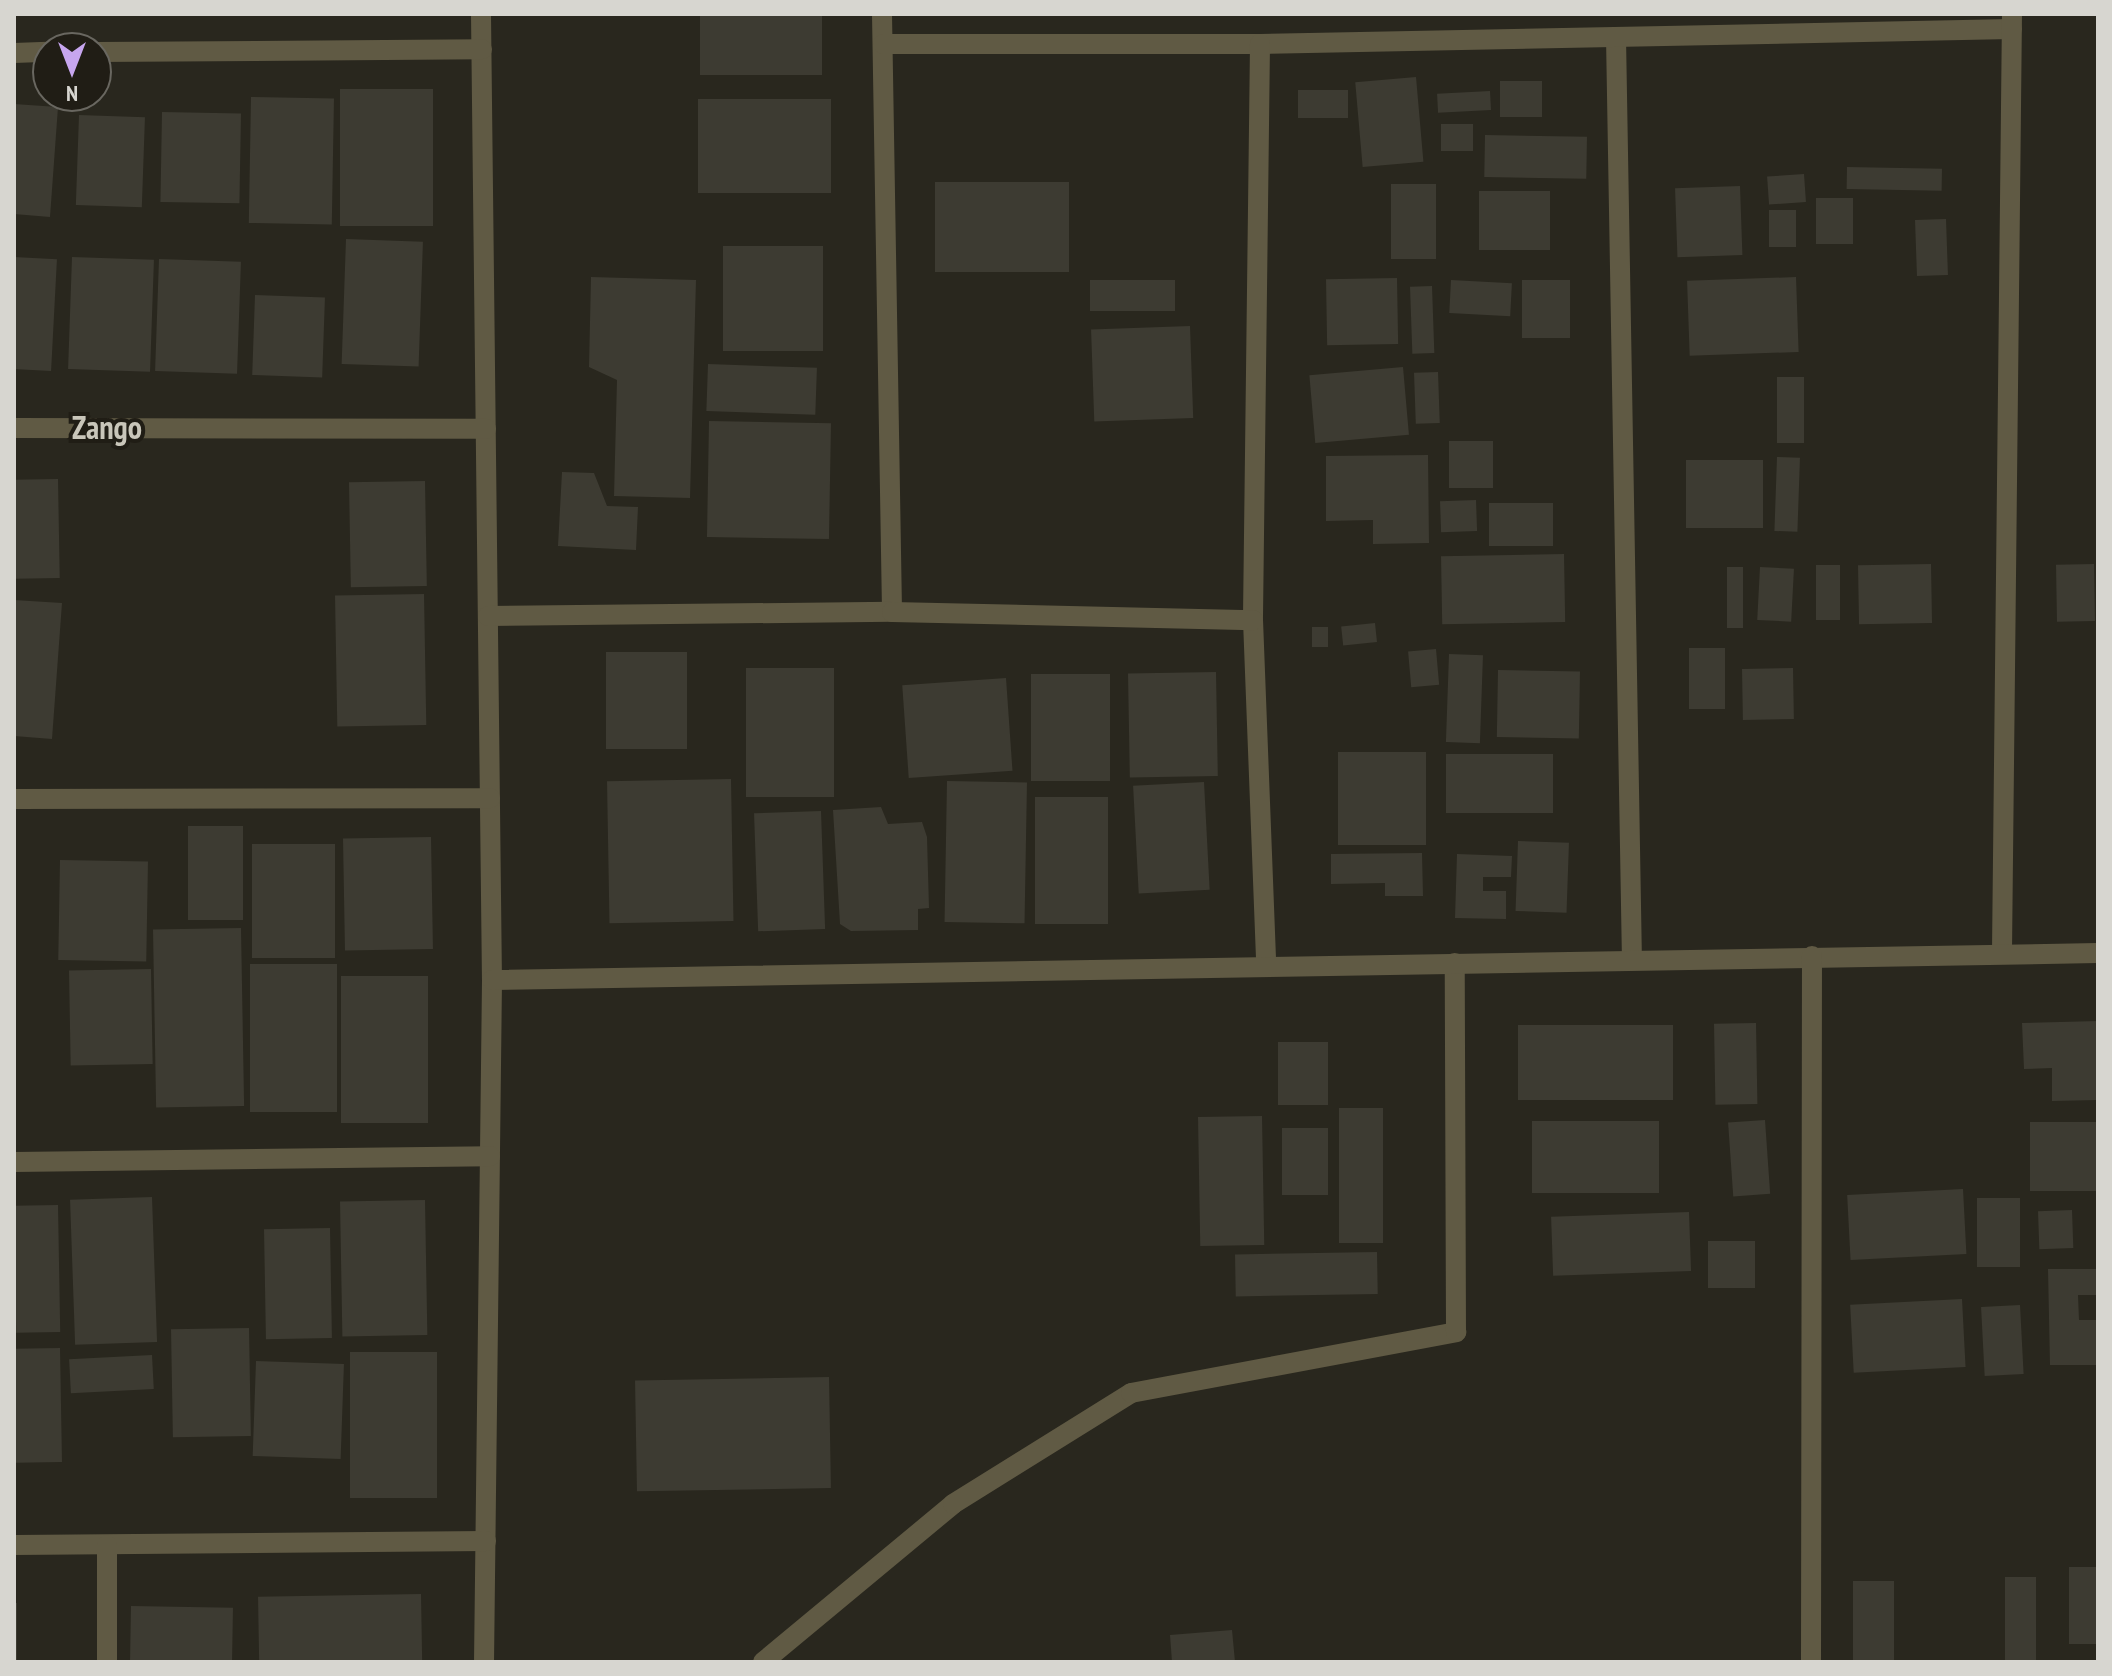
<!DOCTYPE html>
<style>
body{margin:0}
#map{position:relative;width:2112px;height:1676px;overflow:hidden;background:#29271e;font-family:"PT Sans Narrow",sans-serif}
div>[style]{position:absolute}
.building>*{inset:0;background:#3d3b32;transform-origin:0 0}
.service>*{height:20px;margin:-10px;padding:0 10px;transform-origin:10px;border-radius:10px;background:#605a44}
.minor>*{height:20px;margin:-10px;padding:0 10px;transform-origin:10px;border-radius:10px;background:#605a44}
span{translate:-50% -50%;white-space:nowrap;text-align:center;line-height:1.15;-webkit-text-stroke:8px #201d15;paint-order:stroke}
.district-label{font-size:32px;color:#c9c6ba;font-weight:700}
.frame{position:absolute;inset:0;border:16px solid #d7d6d0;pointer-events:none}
.north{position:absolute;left:32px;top:32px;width:80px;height:80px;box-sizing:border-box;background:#201d15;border:2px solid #696760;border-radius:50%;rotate:180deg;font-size:22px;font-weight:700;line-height:32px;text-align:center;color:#d7d6d0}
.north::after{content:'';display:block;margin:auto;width:28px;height:36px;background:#c7a6ef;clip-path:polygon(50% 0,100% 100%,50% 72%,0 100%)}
</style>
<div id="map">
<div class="building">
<i style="left:700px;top:14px;width:122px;height:61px"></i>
<i style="left:1416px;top:77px;width:85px;height:61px;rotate:85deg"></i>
<i style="left:1500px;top:81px;width:42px;height:36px"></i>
<i style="left:340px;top:89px;width:93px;height:137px"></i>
<i style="left:1348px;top:90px;width:28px;height:50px;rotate:90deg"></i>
<i style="left:1490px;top:91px;width:19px;height:53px;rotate:87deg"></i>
<i style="left:251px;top:97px;width:83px;height:126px;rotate:1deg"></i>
<i style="left:698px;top:99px;width:133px;height:94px"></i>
<i style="clip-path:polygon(14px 104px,58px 107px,50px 217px,14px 214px)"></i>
<i style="left:162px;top:112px;width:79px;height:90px;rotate:1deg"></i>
<i style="left:79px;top:115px;width:66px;height:90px;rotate:2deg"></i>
<i style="left:1441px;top:124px;width:32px;height:27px"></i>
<i style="left:1485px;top:135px;width:102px;height:42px;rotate:1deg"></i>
<i style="left:1847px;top:167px;width:95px;height:22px;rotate:1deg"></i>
<i style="left:1804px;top:174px;width:28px;height:37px;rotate:86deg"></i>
<i style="left:1069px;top:182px;width:90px;height:134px;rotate:90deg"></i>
<i style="left:1391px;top:184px;width:45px;height:75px"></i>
<i style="left:1740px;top:186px;width:69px;height:65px;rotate:88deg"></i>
<i style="left:1479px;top:191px;width:71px;height:59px"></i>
<i style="left:1816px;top:198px;width:37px;height:46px"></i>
<i style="left:1769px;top:210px;width:27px;height:37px"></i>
<i style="left:1946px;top:219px;width:56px;height:31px;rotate:88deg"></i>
<i style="left:346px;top:239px;width:77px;height:125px;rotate:2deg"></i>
<i style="left:823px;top:246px;width:105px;height:100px;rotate:90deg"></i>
<i style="left:14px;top:257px;width:43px;height:112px;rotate:3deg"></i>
<i style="left:72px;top:257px;width:82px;height:112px;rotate:2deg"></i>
<i style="left:159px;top:259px;width:82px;height:112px;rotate:2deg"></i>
<i style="clip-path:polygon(591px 277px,696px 280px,690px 498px,614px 496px,617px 380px,589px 367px)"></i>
<i style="left:1796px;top:277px;width:75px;height:109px;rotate:88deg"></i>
<i style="left:1397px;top:278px;width:66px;height:71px;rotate:89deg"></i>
<i style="left:1090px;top:280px;width:85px;height:31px"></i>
<i style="left:1451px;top:280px;width:61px;height:33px;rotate:3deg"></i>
<i style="left:1522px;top:280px;width:48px;height:58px"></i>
<i style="left:1432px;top:286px;width:67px;height:22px;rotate:88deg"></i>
<i style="left:255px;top:295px;width:70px;height:80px;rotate:2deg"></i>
<i style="left:1190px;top:326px;width:92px;height:99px;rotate:88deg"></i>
<i style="left:708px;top:364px;width:109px;height:47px;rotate:2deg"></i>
<i style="left:1403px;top:367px;width:68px;height:94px;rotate:85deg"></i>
<i style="left:1438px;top:372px;width:51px;height:24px;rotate:88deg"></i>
<i style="left:1777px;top:377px;width:27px;height:66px"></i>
<i style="left:709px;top:421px;width:122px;height:116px;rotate:1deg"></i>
<i style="left:1449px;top:441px;width:44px;height:47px"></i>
<i style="clip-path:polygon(1428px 455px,1429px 543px,1373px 544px,1373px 520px,1326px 521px,1326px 456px)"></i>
<i style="left:1777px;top:457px;width:23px;height:74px;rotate:2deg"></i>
<i style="left:1686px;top:460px;width:77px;height:68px"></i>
<i style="clip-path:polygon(562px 472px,594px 473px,607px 506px,638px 507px,636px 550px,558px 546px)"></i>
<i style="left:58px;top:479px;width:99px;height:44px;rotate:89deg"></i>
<i style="left:425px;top:481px;width:105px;height:76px;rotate:89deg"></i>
<i style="left:1476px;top:500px;width:31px;height:36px;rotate:88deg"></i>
<i style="left:1489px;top:503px;width:64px;height:43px"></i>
<i style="left:1564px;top:554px;width:68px;height:123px;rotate:89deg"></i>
<i style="left:1931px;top:564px;width:59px;height:73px;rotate:89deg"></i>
<i style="left:2094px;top:564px;width:57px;height:38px;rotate:89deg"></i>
<i style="left:1816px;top:565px;width:24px;height:55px"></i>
<i style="left:1727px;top:567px;width:16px;height:61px"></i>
<i style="left:1760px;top:567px;width:34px;height:53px;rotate:3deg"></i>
<i style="left:424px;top:594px;width:131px;height:89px;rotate:89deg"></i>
<i style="clip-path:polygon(14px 600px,62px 603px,52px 739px,14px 736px)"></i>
<i style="left:1375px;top:623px;width:19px;height:34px;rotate:84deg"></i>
<i style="left:1312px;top:627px;width:16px;height:20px"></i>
<i style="left:1689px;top:648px;width:36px;height:61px"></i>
<i style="left:1436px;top:649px;width:36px;height:28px;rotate:85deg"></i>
<i style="left:606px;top:652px;width:81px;height:97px"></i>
<i style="left:1449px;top:654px;width:34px;height:88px;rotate:2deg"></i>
<i style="left:746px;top:668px;width:88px;height:129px"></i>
<i style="left:1793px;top:668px;width:51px;height:51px;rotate:89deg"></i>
<i style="left:1498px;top:670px;width:82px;height:67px;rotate:1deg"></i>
<i style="left:1216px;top:672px;width:104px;height:88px;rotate:89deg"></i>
<i style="left:1031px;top:674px;width:79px;height:107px"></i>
<i style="left:1006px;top:678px;width:93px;height:104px;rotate:86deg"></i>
<i style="left:1426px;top:752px;width:93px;height:88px;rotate:90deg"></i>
<i style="left:1446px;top:754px;width:107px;height:59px"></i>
<i style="left:731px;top:779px;width:142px;height:124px;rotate:89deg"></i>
<i style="left:947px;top:781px;width:80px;height:141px;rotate:1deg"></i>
<i style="left:1204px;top:782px;width:108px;height:71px;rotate:87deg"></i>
<i style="left:1108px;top:797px;width:127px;height:73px;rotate:90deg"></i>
<i style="clip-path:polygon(881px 807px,888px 824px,922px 822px,927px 837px,929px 908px,918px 909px,918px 930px,851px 931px,840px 924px,833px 810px)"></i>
<i style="left:821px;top:811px;width:118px;height:67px;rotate:88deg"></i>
<i style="left:188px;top:826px;width:55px;height:94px"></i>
<i style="left:431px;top:837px;width:112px;height:88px;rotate:89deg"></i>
<i style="left:1518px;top:841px;width:51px;height:70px;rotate:2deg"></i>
<i style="left:252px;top:844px;width:83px;height:114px"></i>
<i style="clip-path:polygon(1422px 853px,1423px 896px,1385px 896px,1385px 883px,1331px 884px,1331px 854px)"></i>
<i style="clip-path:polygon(1457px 854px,1512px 856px,1511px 877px,1483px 877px,1483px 891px,1506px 891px,1506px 919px,1455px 918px)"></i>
<i style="left:60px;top:860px;width:88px;height:100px;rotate:1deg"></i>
<i style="left:241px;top:928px;width:178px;height:88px;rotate:89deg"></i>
<i style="left:337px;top:964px;width:148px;height:87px;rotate:90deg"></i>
<i style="left:151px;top:969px;width:95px;height:82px;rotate:89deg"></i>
<i style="left:341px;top:976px;width:87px;height:147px"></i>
<i style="clip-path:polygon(2098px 1021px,2098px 1100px,2052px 1101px,2052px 1068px,2024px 1069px,2022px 1023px)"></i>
<i style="left:1756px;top:1023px;width:81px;height:42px;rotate:89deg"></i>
<i style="left:1673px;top:1025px;width:75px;height:155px;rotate:90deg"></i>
<i style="left:1278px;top:1042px;width:50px;height:63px"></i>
<i style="left:1339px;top:1108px;width:44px;height:135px"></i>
<i style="left:1262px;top:1116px;width:129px;height:64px;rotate:89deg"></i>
<i style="left:1765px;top:1120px;width:74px;height:37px;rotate:86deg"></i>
<i style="left:1659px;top:1121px;width:72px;height:127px;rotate:90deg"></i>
<i style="left:2030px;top:1122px;width:68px;height:69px"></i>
<i style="left:1282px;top:1128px;width:46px;height:67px"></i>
<i style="left:1963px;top:1189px;width:65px;height:116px;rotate:87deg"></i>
<i style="left:152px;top:1197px;width:145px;height:82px;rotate:88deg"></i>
<i style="left:1977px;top:1198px;width:43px;height:69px"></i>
<i style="left:425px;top:1200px;width:135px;height:85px;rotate:89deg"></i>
<i style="left:58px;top:1205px;width:127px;height:44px;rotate:89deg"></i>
<i style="left:2072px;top:1210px;width:38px;height:34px;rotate:88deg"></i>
<i style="left:1689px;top:1212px;width:59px;height:138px;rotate:88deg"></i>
<i style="left:330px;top:1228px;width:110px;height:66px;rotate:89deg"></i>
<i style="left:1708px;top:1241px;width:47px;height:47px"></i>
<i style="left:1377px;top:1252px;width:42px;height:142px;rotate:89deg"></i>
<i style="clip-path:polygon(2048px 1269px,2098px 1269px,2098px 1295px,2078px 1295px,2079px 1320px,2098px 1320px,2098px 1365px,2050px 1365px)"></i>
<i style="left:1962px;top:1299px;width:68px;height:112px;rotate:87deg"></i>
<i style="left:2020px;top:1305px;width:69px;height:39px;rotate:87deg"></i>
<i style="left:249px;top:1328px;width:108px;height:78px;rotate:89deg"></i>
<i style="left:60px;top:1348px;width:114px;height:46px;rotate:89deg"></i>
<i style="left:350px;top:1352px;width:87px;height:146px"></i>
<i style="left:152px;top:1355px;width:34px;height:83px;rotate:87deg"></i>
<i style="left:256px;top:1361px;width:88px;height:95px;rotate:2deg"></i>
<i style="left:829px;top:1377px;width:111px;height:194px;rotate:89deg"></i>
<i style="left:2098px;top:1567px;width:77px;height:29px;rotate:90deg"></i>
<i style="left:2005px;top:1577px;width:31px;height:85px"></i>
<i style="left:1853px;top:1581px;width:41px;height:81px"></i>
<i style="left:421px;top:1594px;width:68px;height:163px;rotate:89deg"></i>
<i style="left:14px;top:1603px;width:3px;height:59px"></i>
<i style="left:131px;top:1606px;width:102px;height:56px;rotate:1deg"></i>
<i style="clip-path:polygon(1232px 1630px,1235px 1662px,1172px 1662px,1170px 1635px)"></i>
</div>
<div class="service">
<i style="left:763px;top:1662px;width:247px;rotate:-39.7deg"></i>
<i style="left:953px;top:1504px;width:210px;rotate:-31.9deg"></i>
<i style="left:1131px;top:1393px;width:331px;rotate:-10.6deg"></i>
<i style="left:1456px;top:1332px;width:369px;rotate:-90.2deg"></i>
</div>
<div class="minor">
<i style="left:481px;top:14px;width:966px;rotate:89.35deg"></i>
<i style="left:492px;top:980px;width:682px;rotate:90.67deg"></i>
<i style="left:882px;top:14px;width:598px;rotate:89.04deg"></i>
<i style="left:1616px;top:37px;width:922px;rotate:89.01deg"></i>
<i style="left:883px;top:44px;width:377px"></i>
<i style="left:1260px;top:44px;width:752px;rotate:-1.14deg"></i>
<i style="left:1260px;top:44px;width:576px;rotate:90.7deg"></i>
<i style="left:1253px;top:620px;width:346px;rotate:87.8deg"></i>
<i style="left:96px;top:52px;width:386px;rotate:-0.4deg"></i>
<i style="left:14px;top:53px;width:34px;rotate:-2deg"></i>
<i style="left:14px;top:428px;width:472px;rotate:0.1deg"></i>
<i style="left:488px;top:616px;width:404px;rotate:-0.6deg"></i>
<i style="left:892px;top:612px;width:361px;rotate:1.3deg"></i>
<i style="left:14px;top:799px;width:476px;rotate:-0.1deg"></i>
<i style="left:2002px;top:952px;width:938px;rotate:-89.39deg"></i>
<i style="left:492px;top:980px;width:1606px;rotate:-0.96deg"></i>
<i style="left:14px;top:1162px;width:476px;rotate:-0.7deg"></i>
<i style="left:14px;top:1545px;width:472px;rotate:-0.5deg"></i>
<i style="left:107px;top:1545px;width:117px;rotate:90deg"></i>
<i style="left:1811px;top:1662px;width:706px;rotate:-89.92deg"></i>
</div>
<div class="district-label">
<span style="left:107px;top:427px">Zango</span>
</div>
<div class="frame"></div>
<div class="north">N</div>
</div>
